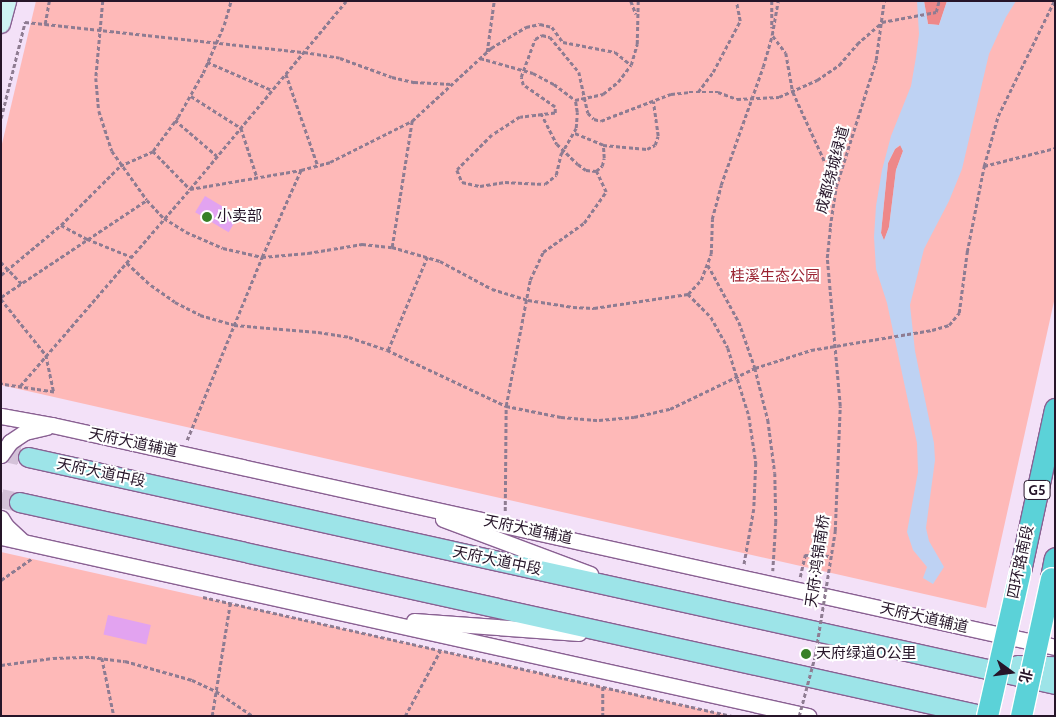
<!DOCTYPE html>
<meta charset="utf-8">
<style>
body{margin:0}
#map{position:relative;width:1056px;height:717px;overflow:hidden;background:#f3e1f8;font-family:Cabin,"Noto Sans SC",sans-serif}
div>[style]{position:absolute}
.green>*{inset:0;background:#feb9b8}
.forest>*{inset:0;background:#ee8889}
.water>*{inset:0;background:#bed2f3}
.building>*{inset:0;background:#e2a3f0;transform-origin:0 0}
.primary-tunnel>*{height:19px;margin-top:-9.5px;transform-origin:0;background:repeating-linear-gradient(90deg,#d4c2d9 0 19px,transparent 0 28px)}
.path>*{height:2.5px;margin-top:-1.25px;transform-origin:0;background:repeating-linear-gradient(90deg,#8e7c92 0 4px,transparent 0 6.5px)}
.roads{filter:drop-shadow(1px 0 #896092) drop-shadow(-1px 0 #896092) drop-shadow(0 1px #896092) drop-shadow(0 -1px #896092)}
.tertiary>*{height:15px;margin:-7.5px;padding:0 7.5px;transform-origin:7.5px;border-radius:7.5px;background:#fff}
.secondary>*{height:18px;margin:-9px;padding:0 9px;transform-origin:9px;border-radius:9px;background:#cef2f3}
.primary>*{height:19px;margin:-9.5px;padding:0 9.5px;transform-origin:9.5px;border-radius:9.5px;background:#9de4e8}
.motorway>*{height:21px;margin:-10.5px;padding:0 10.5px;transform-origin:10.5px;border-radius:10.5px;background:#5bd2d8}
.path-bridge>*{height:2.5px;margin-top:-1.25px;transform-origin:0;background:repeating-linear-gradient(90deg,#8e7c92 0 4px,transparent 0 6.5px)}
.bridges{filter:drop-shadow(1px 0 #fff) drop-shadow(-1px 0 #fff) drop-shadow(0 1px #fff) drop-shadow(0 -1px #fff)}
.motorway-bridge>*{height:21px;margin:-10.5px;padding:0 10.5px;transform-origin:10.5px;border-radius:10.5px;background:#5bd2d8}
.dots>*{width:14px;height:14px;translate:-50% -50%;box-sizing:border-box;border:2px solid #fff;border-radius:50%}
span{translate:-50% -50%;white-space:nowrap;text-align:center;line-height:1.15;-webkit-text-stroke:4px #fff;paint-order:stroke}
.shield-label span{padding:1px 4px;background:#fff;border:1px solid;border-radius:4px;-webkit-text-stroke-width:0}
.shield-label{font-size:14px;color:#261529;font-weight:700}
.street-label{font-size:15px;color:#261529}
.poi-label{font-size:15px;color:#261529}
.left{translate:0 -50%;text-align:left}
.park-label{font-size:15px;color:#9a2230}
.frame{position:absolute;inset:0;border:2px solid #261529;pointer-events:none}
.north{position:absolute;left:986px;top:647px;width:50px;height:50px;-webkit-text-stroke:4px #fff;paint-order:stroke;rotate:104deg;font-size:14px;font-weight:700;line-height:20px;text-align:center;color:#261529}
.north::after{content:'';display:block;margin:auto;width:18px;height:22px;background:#261529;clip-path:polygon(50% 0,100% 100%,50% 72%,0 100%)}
</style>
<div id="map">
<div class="green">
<i style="clip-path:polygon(36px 1px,1055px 1px,1055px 297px,986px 608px,1px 385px,1px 148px)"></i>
<i style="clip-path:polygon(1px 552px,732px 716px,1px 716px)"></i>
</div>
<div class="forest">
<i style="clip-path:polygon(924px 1px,947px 1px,939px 25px,928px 24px)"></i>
<i style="clip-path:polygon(901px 145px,903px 151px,896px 170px,889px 227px,884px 241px,881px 233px,888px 163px,895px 149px)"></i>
</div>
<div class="water">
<i style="clip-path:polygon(evenodd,917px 1px,924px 1px,928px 24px,939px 25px,947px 1px,1016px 1px,1006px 17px,989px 54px,962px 169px,949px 201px,924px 249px,910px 305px,915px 351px,934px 443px,935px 460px,926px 528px,929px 541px,944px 567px,933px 584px,923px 578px,927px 567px,913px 550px,907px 532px,918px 472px,917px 443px,887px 303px,876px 269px,874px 237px,876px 206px,882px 170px,891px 136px,911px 86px,916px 57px,919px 34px,917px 1px,900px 145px,903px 151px,896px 170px,889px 227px,884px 240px,881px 233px,888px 163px,895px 149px,900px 145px)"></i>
</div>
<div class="building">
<i style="left:205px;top:196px;width:39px;height:19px;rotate:31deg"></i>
<i style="left:108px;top:615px;width:44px;height:20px;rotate:13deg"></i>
</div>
<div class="primary-tunnel">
<i style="left:1px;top:451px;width:28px;rotate:13deg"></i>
<i style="left:1px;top:498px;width:18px;rotate:13deg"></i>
</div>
<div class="path">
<i style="left:103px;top:1px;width:77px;rotate:95.2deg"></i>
<i style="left:96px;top:78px;width:33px;rotate:85deg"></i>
<i style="left:99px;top:111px;width:42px;rotate:72deg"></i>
<i style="left:112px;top:151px;width:60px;rotate:54.5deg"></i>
<i style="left:147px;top:200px;width:25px;rotate:47deg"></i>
<i style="left:164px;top:218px;width:26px;rotate:32deg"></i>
<i style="left:186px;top:232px;width:40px;rotate:23.4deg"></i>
<i style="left:223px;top:248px;width:40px;rotate:13deg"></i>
<i style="left:262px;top:257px;width:46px;rotate:-5deg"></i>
<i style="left:308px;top:253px;width:55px;rotate:-9.5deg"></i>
<i style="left:362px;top:244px;width:30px;rotate:6deg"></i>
<i style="left:392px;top:247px;width:50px;rotate:16.3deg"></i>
<i style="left:440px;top:261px;width:59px;rotate:28.3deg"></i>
<i style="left:492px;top:289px;width:38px;rotate:17deg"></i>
<i style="left:528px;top:300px;width:46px;rotate:8.8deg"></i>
<i style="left:573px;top:307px;width:21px;rotate:3deg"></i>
<i style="left:594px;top:308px;width:95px;rotate:-8.5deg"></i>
<i style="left:688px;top:294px;width:19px;rotate:-47deg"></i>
<i style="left:701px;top:280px;width:28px;rotate:-69deg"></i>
<i style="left:711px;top:254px;width:35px;rotate:-88deg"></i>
<i style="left:712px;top:219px;width:35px;rotate:-75deg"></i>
<i style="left:721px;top:185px;width:125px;rotate:-70.4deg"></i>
<i style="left:763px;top:67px;width:33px;rotate:-74deg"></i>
<i style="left:772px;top:35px;width:35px;rotate:-80deg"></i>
<i style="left:631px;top:1px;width:14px;rotate:69deg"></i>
<i style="left:772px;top:1px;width:27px;rotate:90deg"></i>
<i style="left:45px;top:24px;width:261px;rotate:6.2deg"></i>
<i style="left:304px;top:52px;width:36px;rotate:9deg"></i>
<i style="left:340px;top:58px;width:55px;rotate:20.1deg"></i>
<i style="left:392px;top:77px;width:23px;rotate:13deg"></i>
<i style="left:414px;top:82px;width:38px;rotate:3deg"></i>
<i style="left:773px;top:36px;width:21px;rotate:53deg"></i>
<i style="left:786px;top:53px;width:40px;rotate:80deg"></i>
<i style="left:793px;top:92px;width:103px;rotate:65.4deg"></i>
<i style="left:487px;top:52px;width:51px;rotate:-82.2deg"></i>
<i style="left:480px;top:58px;width:55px;rotate:15.8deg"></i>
<i style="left:533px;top:73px;width:24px;rotate:28deg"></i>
<i style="left:554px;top:84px;width:26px;rotate:37deg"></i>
<i style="left:207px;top:62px;width:71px;rotate:23.3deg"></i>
<i style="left:286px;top:74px;width:97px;rotate:70.8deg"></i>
<i style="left:698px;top:92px;width:25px;rotate:-53deg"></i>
<i style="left:713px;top:72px;width:58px;rotate:-62.1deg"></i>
<i style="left:740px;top:21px;width:20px;rotate:-101deg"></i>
<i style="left:191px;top:96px;width:59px;rotate:32.6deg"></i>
<i style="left:241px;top:128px;width:52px;rotate:71.9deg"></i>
<i style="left:541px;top:113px;width:35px;rotate:63deg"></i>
<i style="left:557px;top:144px;width:29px;rotate:44deg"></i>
<i style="left:578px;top:164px;width:10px;rotate:37deg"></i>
<i style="left:586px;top:170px;width:10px;rotate:6deg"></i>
<i style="left:596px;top:171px;width:8px;rotate:-40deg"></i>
<i style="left:602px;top:166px;width:8px;rotate:-76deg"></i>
<i style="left:604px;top:158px;width:13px;rotate:-94deg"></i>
<i style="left:603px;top:145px;width:31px;rotate:-158deg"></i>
<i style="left:555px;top:113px;width:35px;rotate:173deg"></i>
<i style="left:520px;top:117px;width:33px;rotate:147deg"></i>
<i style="left:492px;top:135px;width:49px;rotate:135deg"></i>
<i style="left:457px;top:170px;width:13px;rotate:67deg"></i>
<i style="left:462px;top:182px;width:18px;rotate:13deg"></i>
<i style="left:480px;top:186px;width:25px;rotate:-9deg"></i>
<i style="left:505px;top:182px;width:40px;rotate:2.9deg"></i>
<i style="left:545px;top:184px;width:14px;rotate:-39deg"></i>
<i style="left:556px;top:175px;width:22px;rotate:-77deg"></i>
<i style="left:561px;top:154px;width:30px;rotate:-60deg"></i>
<i style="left:576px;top:128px;width:16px;rotate:-86deg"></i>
<i style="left:577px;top:112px;width:12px;rotate:-99deg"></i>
<i style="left:575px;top:100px;width:29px;rotate:-12deg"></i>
<i style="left:603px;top:94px;width:19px;rotate:-39deg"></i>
<i style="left:618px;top:82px;width:21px;rotate:-53deg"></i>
<i style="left:631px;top:65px;width:22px;rotate:-74deg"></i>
<i style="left:637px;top:44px;width:43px;rotate:-88.7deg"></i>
<i style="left:613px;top:116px;width:62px;rotate:-20.8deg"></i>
<i style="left:671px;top:94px;width:18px;rotate:-6deg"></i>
<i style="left:689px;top:92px;width:29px"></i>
<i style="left:718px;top:92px;width:20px;rotate:20deg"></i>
<i style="left:737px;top:99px;width:42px;rotate:-2.7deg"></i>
<i style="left:779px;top:97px;width:42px;rotate:-24.1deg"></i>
<i style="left:817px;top:80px;width:27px;rotate:-34deg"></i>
<i style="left:839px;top:65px;width:28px;rotate:-49deg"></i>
<i style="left:857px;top:44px;width:33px;rotate:-41deg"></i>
<i style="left:882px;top:22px;width:55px;rotate:-10.5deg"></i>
<i style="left:936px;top:12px;width:11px;rotate:-75deg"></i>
<i style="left:1px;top:118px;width:99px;rotate:-76deg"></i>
<i style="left:25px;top:22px;width:20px;rotate:6deg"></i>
<i style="left:45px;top:24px;width:23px;rotate:-80deg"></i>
<i style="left:175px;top:120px;width:55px;rotate:40.6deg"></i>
<i style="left:603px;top:145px;width:44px;rotate:5.2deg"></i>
<i style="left:647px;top:149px;width:9px;rotate:-27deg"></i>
<i style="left:655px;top:145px;width:9px;rotate:-72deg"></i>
<i style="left:658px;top:136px;width:35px;rotate:-98deg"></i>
<i style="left:153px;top:151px;width:53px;rotate:45.8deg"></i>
<i style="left:190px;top:189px;width:113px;rotate:-9.7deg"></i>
<i style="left:301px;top:170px;width:30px;rotate:-15deg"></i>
<i style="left:330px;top:162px;width:92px;rotate:-26.6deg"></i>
<i style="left:412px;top:121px;width:108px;rotate:-42.7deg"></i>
<i style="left:491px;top:48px;width:41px;rotate:-31deg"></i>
<i style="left:526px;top:27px;width:14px;rotate:-12deg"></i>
<i style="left:540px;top:24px;width:12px;rotate:14deg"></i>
<i style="left:552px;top:27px;width:19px;rotate:54deg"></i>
<i style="left:563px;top:42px;width:53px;rotate:10.9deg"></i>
<i style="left:615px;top:52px;width:21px;rotate:39deg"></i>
<i style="left:984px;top:166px;width:73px;rotate:-14.2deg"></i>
<i style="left:61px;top:225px;width:30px;rotate:28deg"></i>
<i style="left:87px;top:239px;width:48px;rotate:21.8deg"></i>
<i style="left:392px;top:247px;width:128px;rotate:-81deg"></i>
<i style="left:1px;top:262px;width:32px;rotate:46deg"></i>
<i style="left:127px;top:263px;width:33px;rotate:43deg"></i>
<i style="left:151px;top:285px;width:29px;rotate:35deg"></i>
<i style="left:175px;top:302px;width:28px;rotate:27deg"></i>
<i style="left:200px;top:315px;width:35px;rotate:16deg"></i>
<i style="left:234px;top:325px;width:84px;rotate:4.8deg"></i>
<i style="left:318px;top:332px;width:31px;rotate:9deg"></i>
<i style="left:349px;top:337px;width:40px;rotate:18.9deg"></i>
<i style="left:387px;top:350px;width:132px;rotate:25.2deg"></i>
<i style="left:506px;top:406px;width:56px;rotate:11.3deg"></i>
<i style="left:561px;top:417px;width:38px;rotate:5deg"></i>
<i style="left:599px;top:420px;width:35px;rotate:-5deg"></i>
<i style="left:634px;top:417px;width:37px;rotate:-13deg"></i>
<i style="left:670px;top:409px;width:94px;rotate:-25.8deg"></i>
<i style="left:755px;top:368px;width:59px;rotate:-17.8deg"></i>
<i style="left:811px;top:350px;width:123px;rotate:-9.4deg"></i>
<i style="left:932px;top:330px;width:18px;rotate:-16deg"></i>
<i style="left:949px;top:325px;width:16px;rotate:-50deg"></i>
<i style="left:959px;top:313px;width:62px;rotate:-82.5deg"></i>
<i style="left:967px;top:252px;width:88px;rotate:-78.8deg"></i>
<i style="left:984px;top:166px;width:52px;rotate:-74.4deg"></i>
<i style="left:998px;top:116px;width:128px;rotate:-64deg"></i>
<i style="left:708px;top:265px;width:65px;rotate:61.5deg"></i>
<i style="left:739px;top:322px;width:49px;rotate:70.8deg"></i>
<i style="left:755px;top:368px;width:54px;rotate:76deg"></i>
<i style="left:768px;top:420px;width:53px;rotate:82.5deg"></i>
<i style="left:775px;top:473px;width:49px;rotate:88.8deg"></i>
<i style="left:776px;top:522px;width:49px;rotate:93.5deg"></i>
<i style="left:1px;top:275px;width:78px;rotate:-39.8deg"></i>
<i style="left:61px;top:225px;width:83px;rotate:-45deg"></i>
<i style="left:120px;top:166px;width:36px;rotate:-24deg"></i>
<i style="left:153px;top:151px;width:42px;rotate:-53.7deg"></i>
<i style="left:178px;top:117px;width:51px;rotate:-60.4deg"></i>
<i style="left:203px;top:73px;width:52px;rotate:-66.4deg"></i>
<i style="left:224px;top:25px;width:25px;rotate:-74deg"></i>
<i style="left:688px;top:294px;width:33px;rotate:45deg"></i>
<i style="left:711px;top:317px;width:35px;rotate:61deg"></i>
<i style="left:728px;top:348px;width:71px;rotate:72.8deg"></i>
<i style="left:749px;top:416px;width:48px;rotate:81.5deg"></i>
<i style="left:756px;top:463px;width:46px;rotate:92.5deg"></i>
<i style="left:754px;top:509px;width:58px;rotate:100deg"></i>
<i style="left:1px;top:297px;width:175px;rotate:-33.6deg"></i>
<i style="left:1px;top:299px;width:72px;rotate:51.2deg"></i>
<i style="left:46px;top:355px;width:38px;rotate:78deg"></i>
<i style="left:54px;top:392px;width:54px;rotate:-171.4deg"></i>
<i style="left:388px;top:350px;width:101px;rotate:-67.2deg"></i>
<i style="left:20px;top:386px;width:260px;rotate:-49.2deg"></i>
<i style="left:190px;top:189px;width:244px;rotate:-50.3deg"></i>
<i style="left:840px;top:406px;width:149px;rotate:-95deg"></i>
<i style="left:827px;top:258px;width:31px;rotate:-84deg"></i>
<i style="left:830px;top:227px;width:40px;rotate:-81.5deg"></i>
<i style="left:836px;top:187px;width:133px;rotate:-72.5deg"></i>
<i style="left:876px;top:60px;width:60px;rotate:-82.3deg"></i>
<i style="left:187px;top:440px;width:198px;rotate:-67.7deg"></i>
<i style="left:262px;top:257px;width:95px;rotate:-65.9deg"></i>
<i style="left:505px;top:511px;width:105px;rotate:-89.5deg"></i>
<i style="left:506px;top:406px;width:128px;rotate:-79.2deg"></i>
<i style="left:530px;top:280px;width:31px;rotate:-65deg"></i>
<i style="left:543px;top:252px;width:50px;rotate:-35.3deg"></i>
<i style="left:584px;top:223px;width:38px;rotate:-55deg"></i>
<i style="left:606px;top:192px;width:23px;rotate:-115deg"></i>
<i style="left:800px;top:577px;width:23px;rotate:-77deg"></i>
<i style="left:805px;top:555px;width:26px;rotate:2deg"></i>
<i style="left:1px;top:580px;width:37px;rotate:-35deg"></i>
<i style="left:203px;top:597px;width:542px;rotate:12.68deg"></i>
<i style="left:102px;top:658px;width:59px;rotate:78.3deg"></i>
<i style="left:1px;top:665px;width:52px;rotate:-7.7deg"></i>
<i style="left:53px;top:658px;width:38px;rotate:-2deg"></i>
<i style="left:91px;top:657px;width:34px;rotate:7deg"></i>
<i style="left:125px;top:661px;width:70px;rotate:15.8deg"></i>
<i style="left:192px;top:680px;width:26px;rotate:25deg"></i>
<i style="left:216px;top:691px;width:45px;rotate:34deg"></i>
<i style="left:603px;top:687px;width:29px;rotate:90deg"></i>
<i style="left:212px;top:716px;width:113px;rotate:-80.9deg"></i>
<i style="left:405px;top:716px;width:74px;rotate:-61.7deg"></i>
</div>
<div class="roads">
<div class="tertiary">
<i style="left:1px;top:416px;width:52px;rotate:10deg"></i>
<i style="left:52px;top:425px;width:1027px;rotate:12.48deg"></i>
<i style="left:1px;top:455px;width:16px;rotate:-55deg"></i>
<i style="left:10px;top:442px;width:18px;rotate:-34deg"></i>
<i style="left:25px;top:432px;width:22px;rotate:-13deg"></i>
<i style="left:1px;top:518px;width:9px;rotate:58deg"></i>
<i style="left:6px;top:526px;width:22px;rotate:43deg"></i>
<i style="left:443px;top:519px;width:157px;rotate:20.5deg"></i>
<i style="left:1px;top:537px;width:827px;rotate:12.51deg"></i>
<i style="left:414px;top:621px;width:165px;rotate:4.2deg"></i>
</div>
<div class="secondary">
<i style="left:1px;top:24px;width:24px;rotate:-75deg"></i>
</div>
<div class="primary">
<i style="left:28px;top:457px;width:1052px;rotate:12.46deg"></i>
<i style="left:19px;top:502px;width:990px;rotate:12.48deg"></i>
<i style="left:1017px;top:665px;width:38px;rotate:2deg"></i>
</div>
<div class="motorway">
<i style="left:1020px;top:571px;width:166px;rotate:-77.8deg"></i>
<i style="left:1051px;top:578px;width:20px;rotate:-79deg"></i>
</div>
</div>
<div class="path-bridge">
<i style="left:555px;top:113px;width:6px;rotate:-90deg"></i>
<i style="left:555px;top:107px;width:39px;rotate:-145deg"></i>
<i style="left:523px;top:85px;width:8px;rotate:-104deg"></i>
<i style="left:521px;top:77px;width:40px;rotate:-69.8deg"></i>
<i style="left:535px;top:39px;width:8px;rotate:-30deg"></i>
<i style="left:542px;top:35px;width:8px;rotate:14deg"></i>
<i style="left:550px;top:37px;width:45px;rotate:50.4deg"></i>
<i style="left:579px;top:72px;width:42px;rotate:77.6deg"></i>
<i style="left:588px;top:113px;width:8px;rotate:45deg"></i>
<i style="left:594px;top:119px;width:7px;rotate:16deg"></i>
<i style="left:601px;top:121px;width:13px;rotate:-23deg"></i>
<i style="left:799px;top:716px;width:62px;rotate:-75.1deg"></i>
<i style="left:815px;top:656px;width:127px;rotate:-80.9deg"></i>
<i style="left:835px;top:531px;width:125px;rotate:-87.7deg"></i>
</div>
<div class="bridges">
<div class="motorway-bridge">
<i style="left:987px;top:716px;width:149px;rotate:-77.2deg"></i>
<i style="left:1021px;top:716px;width:141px;rotate:-77.7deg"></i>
</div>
</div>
<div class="dots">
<i style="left:207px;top:217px;background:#378026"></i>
<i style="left:806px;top:654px;background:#378026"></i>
</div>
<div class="shield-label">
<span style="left:1037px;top:490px">G5</span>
</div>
<div class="street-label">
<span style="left:833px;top:170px;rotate:-75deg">成都绕城绿道</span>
<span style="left:133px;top:443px;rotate:12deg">天府大道辅道</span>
<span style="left:101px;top:473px;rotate:12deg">天府大道中段</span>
<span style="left:528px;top:530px;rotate:12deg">天府大道辅道</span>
<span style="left:497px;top:561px;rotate:12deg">天府大道中段</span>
<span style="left:818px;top:561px;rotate:-82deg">天府·鸿锦南桥</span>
<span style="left:1021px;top:562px;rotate:-78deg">四环路南段</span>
<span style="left:924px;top:618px;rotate:13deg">天府大道辅道</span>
</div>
<div class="poi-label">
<span class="left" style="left:217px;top:217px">小卖部</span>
<span class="left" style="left:816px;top:654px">天府绿道0公里</span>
</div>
<div class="park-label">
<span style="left:775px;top:277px">桂溪生态公园</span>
</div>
<div class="frame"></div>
<div class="north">北</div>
</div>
